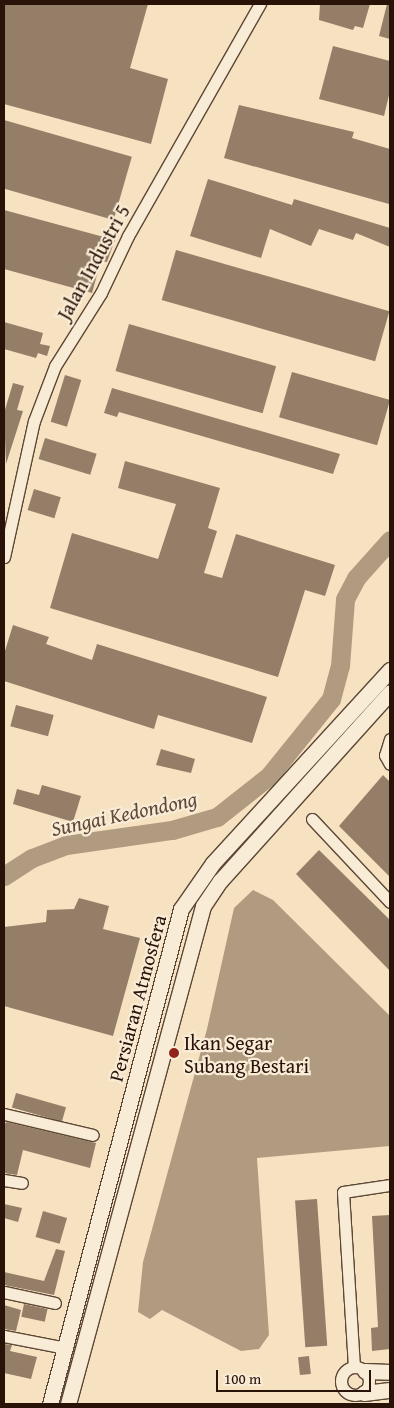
<!DOCTYPE html>
<style>
body{margin:0}
#map{position:relative;width:394px;height:1408px;overflow:hidden;background:#f6e2c0;font-family:"Gentium Book Plus",serif}
div>[style]{position:absolute}
.water>*{inset:0;background:#b09b81}
.river>*{height:19px;margin:-9.5px;padding:0 9.5px;transform-origin:9.5px;border-radius:9.5px;background:#b09b81}
.building>*{inset:0;background:#947e67;transform-origin:0 0}
.roads{filter:drop-shadow(1px 0 #5c4635) drop-shadow(-1px 0 #5c4635) drop-shadow(0 1px #5c4635) drop-shadow(0 -1px #5c4635)}
.street>*{height:11px;margin:-5.5px;padding:0 5.5px;transform-origin:5.5px;border-radius:5.5px;background:#f9ecd6}
.street>.ring{margin:-5.5px;padding:0;box-sizing:content-box;background:none;border:11px solid #f9ecd6;border-radius:50%}
.secondary>*{height:15px;margin:-7.5px;padding:0 7.5px;transform-origin:7.5px;border-radius:7.5px;background:#f9ecd6}
.dots>*{width:14px;height:14px;translate:-50% -50%;box-sizing:border-box;border:2px solid #f9ecd6;border-radius:50%}
span{translate:-50% -50%;white-space:nowrap;text-align:center;line-height:1.15;-webkit-text-stroke:4.5px #f9ecd6;paint-order:stroke}
.street-label{font-size:20px;color:#291207}
.poi-label{font-size:20px;color:#291207}
.left{translate:0 -50%;text-align:left}
.water-label{font-size:21px;color:#5f4938;font-style:italic}
.frame{position:absolute;inset:0;border:5px solid #291207;pointer-events:none}
.scale{position:absolute;left:216px;top:1370px;width:155px;height:22px;box-sizing:border-box;border:2px solid #291207;border-top:0;padding-left:6px;font-size:15px;line-height:18px;white-space:nowrap;color:#291207;-webkit-text-stroke:4px #f9ecd6;paint-order:stroke}
</style>
<div id="map">
<div class="water">
<i style="clip-path:polygon(253px 890px,273px 900px,390px 1016px,390px 1146px,257px 1158px,269px 1335px,259px 1349px,241px 1351px,162px 1310px,150px 1319px,138px 1312px,143px 1262px,207px 1029px,234px 908px)"></i>
</div>
<div class="river">
<i style="left:4px;top:876px;width:33px;rotate:-33deg"></i>
<i style="left:32px;top:858px;width:36px;rotate:-21deg"></i>
<i style="left:66px;top:845px;width:107px;rotate:-8.1deg"></i>
<i style="left:172px;top:830px;width:47px;rotate:-16.1deg"></i>
<i style="left:217px;top:817px;width:66px;rotate:-38.3deg"></i>
<i style="left:269px;top:776px;width:99px;rotate:-51.2deg"></i>
<i style="left:331px;top:699px;width:34px;rotate:-75deg"></i>
<i style="left:340px;top:666px;width:67px;rotate:-85.7deg"></i>
<i style="left:345px;top:599px;width:24px;rotate:-62deg"></i>
<i style="left:356px;top:578px;width:51px;rotate:-48.2deg"></i>
</div>
<div class="building">
<i style="clip-path:polygon(4px 4px,148px 4px,130px 68px,168px 79px,151px 144px,4px 104px)"></i>
<i style="clip-path:polygon(320px 4px,370px 4px,363px 28px,355px 26px,353px 30px,319px 20px)"></i>
<i style="clip-path:polygon(387px 4px,390px 4px,390px 39px,379px 36px)"></i>
<i style="clip-path:polygon(333px 46px,390px 61px,390px 91px,384px 116px,319px 99px)"></i>
<i style="clip-path:polygon(239px 105px,354px 132px,352px 138px,390px 149px,389px 204px,224px 158px)"></i>
<i style="left:4px;top:120px;width:133px;height:66px;rotate:16deg"></i>
<i style="clip-path:polygon(208px 179px,292px 205px,294px 199px,390px 228px,390px 247px,356px 233px,353px 240px,319px 229px,311px 246px,270px 229px,261px 258px,190px 236px)"></i>
<i style="clip-path:polygon(4px 210px,115px 240px,107px 262px,101px 261px,92px 293px,4px 269px)"></i>
<i style="left:176px;top:250px;width:222px;height:52px;rotate:16deg"></i>
<i style="clip-path:polygon(4px 322px,43px 333px,40px 344px,50px 346px,47px 356px,38px 353px,36px 358px,4px 349px)"></i>
<i style="left:129px;top:324px;width:153px;height:49px;rotate:16deg"></i>
<i style="left:292px;top:372px;width:102px;height:47px;rotate:16deg"></i>
<i style="left:65px;top:375px;width:17px;height:49px;rotate:17deg"></i>
<i style="clip-path:polygon(13px 383px,24px 386px,17px 410px,23px 411px,6px 464px,4px 413px)"></i>
<i style="clip-path:polygon(112px 388px,340px 454px,333px 474px,119px 412px,117px 417px,104px 413px)"></i>
<i style="left:45px;top:438px;width:54px;height:22px;rotate:17deg"></i>
<i style="clip-path:polygon(125px 461px,220px 488px,208px 528px,217px 531px,204px 573px,222px 578px,236px 534px,335px 565px,325px 596px,305px 590px,278px 677px,50px 608px,72px 533px,158px 559px,176px 504px,118px 488px)"></i>
<i style="left:34px;top:489px;width:28px;height:22px;rotate:17deg"></i>
<i style="clip-path:polygon(13px 625px,49px 637px,46px 644px,92px 660px,97px 644px,267px 697px,252px 743px,158px 715px,154px 729px,4px 681px,4px 654px)"></i>
<i style="left:16px;top:705px;width:39px;height:22px;rotate:15deg"></i>
<i style="clip-path:polygon(161px 749px,195px 759px,191px 773px,156px 765px)"></i>
<i style="clip-path:polygon(383px 775px,390px 782px,390px 877px,339px 826px)"></i>
<i style="clip-path:polygon(42px 785px,81px 796px,73px 822px,13px 804px,17px 789px,39px 795px)"></i>
<i style="clip-path:polygon(319px 850px,390px 920px,390px 971px,296px 874px)"></i>
<i style="clip-path:polygon(79px 898px,109px 906px,103px 929px,140px 938px,113px 1036px,4px 1006px,4px 927px,46px 922px,47px 910px,74px 909px)"></i>
<i style="left:16px;top:1093px;width:52px;height:15px;rotate:16deg"></i>
<i style="clip-path:polygon(7px 1122px,96px 1143px,90px 1168px,23px 1150px,17px 1175px,4px 1173px,4px 1124px)"></i>
<i style="left:317px;top:1199px;width:147px;height:22px;rotate:86deg"></i>
<i style="clip-path:polygon(4px 1204px,22px 1208px,18px 1222px,4px 1218px)"></i>
<i style="left:43px;top:1211px;width:25px;height:27px;rotate:16deg"></i>
<i style="clip-path:polygon(390px 1215px,390px 1349px,372px 1351px,371px 1328px,378px 1327px,372px 1216px)"></i>
<i style="clip-path:polygon(56px 1249px,65px 1251px,54px 1295px,4px 1285px,4px 1272px,44px 1281px)"></i>
<i style="left:24px;top:1304px;width:24px;height:13px;rotate:12deg"></i>
<i style="clip-path:polygon(4px 1305px,21px 1310px,16px 1331px,4px 1329px)"></i>
<i style="clip-path:polygon(4px 1344px,12px 1345px,10px 1351px,37px 1357px,31px 1379px,4px 1373px)"></i>
<i style="left:309px;top:1356px;width:18px;height:11px;rotate:84deg"></i>
</div>
<div class="roads">
<div class="street">
<i style="left:4px;top:557px;width:139px;rotate:-77.6deg"></i>
<i style="left:34px;top:421px;width:59px;rotate:-69.1deg"></i>
<i style="left:55px;top:366px;width:86px;rotate:-57.8deg"></i>
<i style="left:101px;top:293px;width:63px;rotate:-64.7deg"></i>
<i style="left:128px;top:236px;width:267px;rotate:-60.4deg"></i>
<i style="left:390px;top:739px;width:17px;rotate:107deg"></i>
<i style="left:385px;top:755px;width:10px;rotate:61deg"></i>
<i style="left:312px;top:819px;width:114px;rotate:46.8deg"></i>
<i style="left:4px;top:1114px;width:91px;rotate:13.3deg"></i>
<i style="left:4px;top:1180px;width:18px;rotate:9deg"></i>
<i style="left:4px;top:1292px;width:52px;rotate:12.2deg"></i>
<i style="left:4px;top:1336px;width:63px;rotate:11deg"></i>
<i class="ring" style="left:341px;top:1367px;width:17px;height:17px"></i>
<i style="left:354px;top:1367px;width:175px;rotate:-93.6deg"></i>
<i style="left:343px;top:1192px;width:48px;rotate:-8.5deg"></i>
</div>
<div class="secondary">
<i style="left:365px;top:1371px;width:25px;rotate:2deg"></i>
<i style="left:364px;top:1393px;width:26px;rotate:-7deg"></i>
<i style="left:50px;top:1404px;width:512px;rotate:-75.18deg"></i>
<i style="left:181px;top:909px;width:56px;rotate:-55.2deg"></i>
<i style="left:213px;top:863px;width:262px;rotate:-47.5deg"></i>
<i style="left:68px;top:1404px;width:516px;rotate:-74.83deg"></i>
<i style="left:203px;top:906px;width:30px;rotate:-56deg"></i>
<i style="left:220px;top:881px;width:254px;rotate:-48deg"></i>
</div>
</div>
<div class="dots">
<i style="left:174px;top:1053px;background:#8f2418"></i>
</div>
<div class="street-label">
<span style="left:93px;top:262px;rotate:-61deg">Jalan Industri 5</span>
<span style="left:137px;top:998px;rotate:-75deg">Persiaran Atmosfera</span>
</div>
<div class="poi-label">
<span class="left" style="left:184px;top:1054px">Ikan Segar<br>Subang Bestari</span>
</div>
<div class="water-label">
<span style="left:124px;top:814px;rotate:-12deg">Sungai Kedondong</span>
</div>
<div class="frame"></div>
<div class="scale">100 m</div>
</div>
